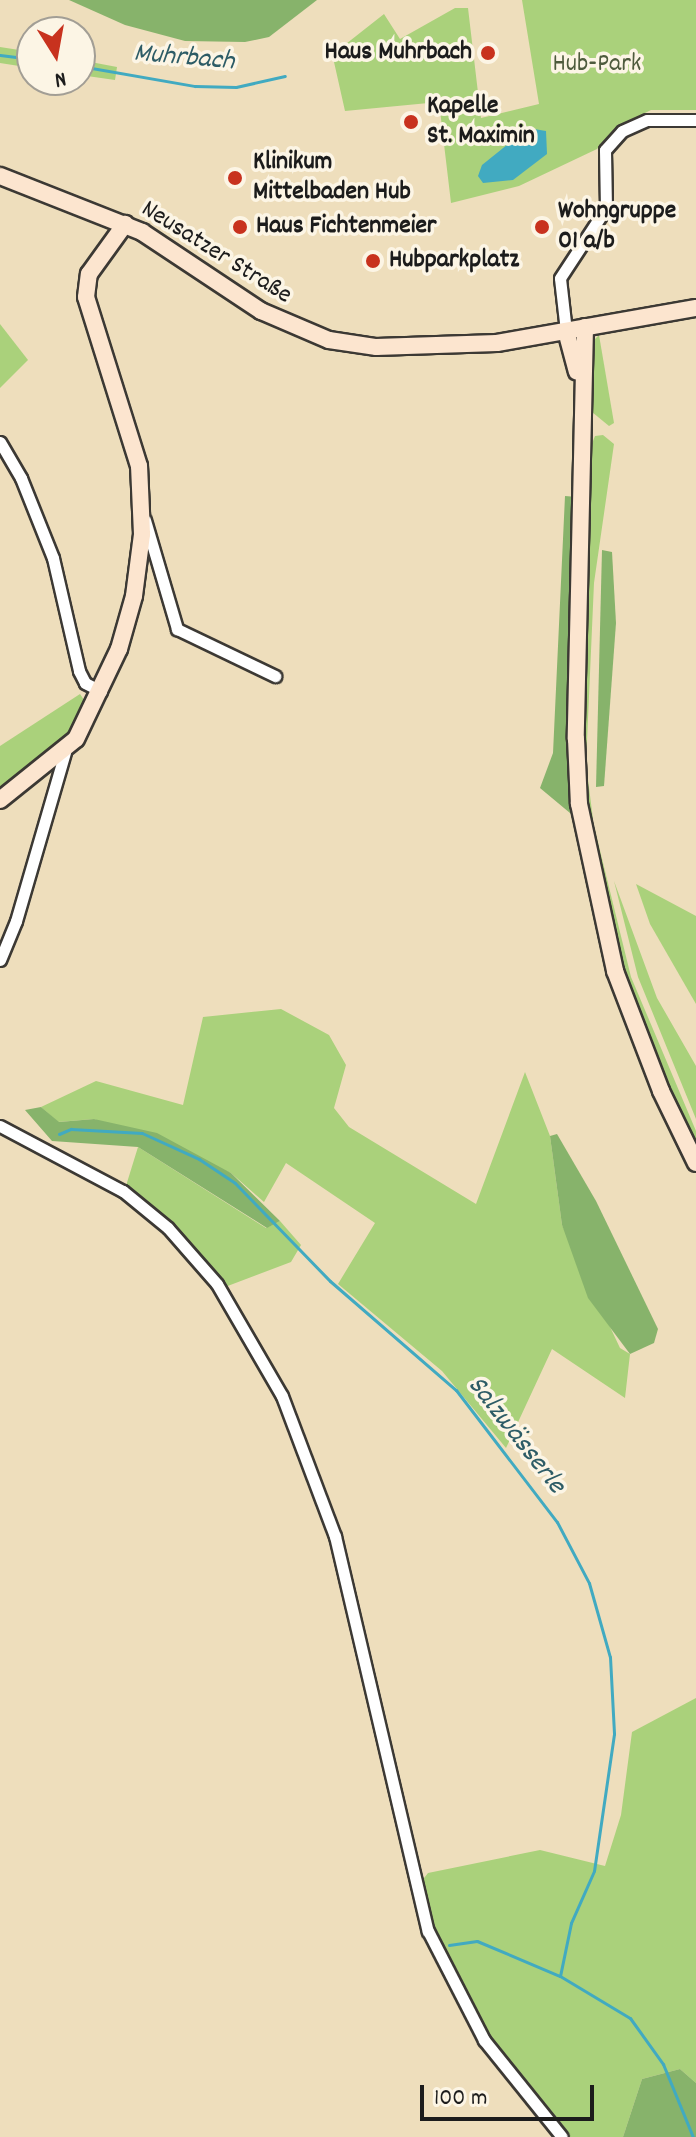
<!DOCTYPE html>
<meta charset="utf-8">
<style>
body{margin:0}
#map{position:relative;width:696px;height:2137px;overflow:hidden;background:#eedebc;font-family:Dekko,sans-serif}
div>[style]{position:absolute}
.green>*{inset:0;background:#aad17b}
.forest>*{inset:0;background:#87b36b}
.water>*{inset:0;background:#41aac1}
.stream>*{height:3px;margin:-1.5px;padding:0 1.5px;transform-origin:1.5px;border-radius:1.5px;background:#41aac1}
.roads{filter:drop-shadow(2px 0 #3c3934) drop-shadow(-2px 0 #3c3934) drop-shadow(0 2px #3c3934) drop-shadow(0 -2px #3c3934)}
.street>*{height:11px;margin:-5.5px;padding:0 5.5px;transform-origin:5.5px;border-radius:5.5px;background:#fff}
.secondary>*{height:16px;margin:-8px;padding:0 8px;transform-origin:8px;border-radius:8px;background:#fce5cf}
.dots>*{width:22px;height:22px;translate:-50% -50%;box-sizing:border-box;border:4px solid #fcf5e5;border-radius:50%}
span{translate:-50% -50%;white-space:nowrap;text-align:center;line-height:1.15;-webkit-text-stroke:7px #fcf5e5;paint-order:stroke}
.poi-label{font-size:26px;color:#1c1c1c;font-weight:700}
.right{translate:-100% -50%;text-align:right}
.left{translate:0 -50%;text-align:left}
.park-label{font-size:26px;color:#4e5b3d}
.street-label{font-size:26px;color:#1c1c1c}
.water-label{font-size:28px;color:#2d5c66;font-style:italic}
.north{position:absolute;left:16px;top:16px;width:80px;height:80px;box-sizing:border-box;background:#fcf5e5;border:2px solid #a29e95;border-radius:50%;rotate:169deg;font-size:22px;font-weight:700;line-height:32px;text-align:center;color:#1c1c1c}
.north::after{content:'';display:block;margin:auto;width:28px;height:36px;background:#c8321e;clip-path:polygon(50% 0,100% 100%,50% 72%,0 100%)}
.scale{position:absolute;left:420px;top:2085px;width:174px;height:36px;box-sizing:border-box;border:4px solid #1c1c1c;border-top:0;padding-left:10px;font-size:24px;line-height:28px;white-space:nowrap;color:#1c1c1c;-webkit-text-stroke:6px #fcf5e5;paint-order:stroke}
</style>
<div id="map">
<div class="green">
<i style="clip-path:polygon(522px 0,696px 0,696px 110px,651px 110px,619px 126px,597px 149px,519px 186px,451px 203px,439px 102px,345px 111px,334px 62px,337px 51px,384px 14px,400px 39px,455px 8px,468px 8px,481px 118px,539px 104px)"></i>
<i style="clip-path:polygon(0 47px,32px 52px,32px 68px,0 63px)"></i>
<i style="clip-path:polygon(80px 60px,117px 67px,115px 80px,80px 75px)"></i>
<i style="clip-path:polygon(0 324px,28px 360px,0 388px)"></i>
<i style="clip-path:polygon(599px 335px,614px 423px,609px 426px,592px 412px,592px 342px)"></i>
<i style="clip-path:polygon(603px 435px,614px 444px,594px 583px,586px 764px,593px 819px,587px 816px,582px 780px,584px 687px,591px 446px,595px 436px)"></i>
<i style="clip-path:polygon(80px 694px,86px 703px,69px 735px,0 789px,0 746px)"></i>
<i style="clip-path:polygon(595px 830px,631px 977px,696px 1131px,696px 1147px,630px 994px,590px 831px)"></i>
<i style="clip-path:polygon(614px 881px,657px 998px,696px 1066px,696px 1119px,638px 977px)"></i>
<i style="clip-path:polygon(636px 884px,696px 916px,696px 1004px,650px 924px)"></i>
<i style="clip-path:polygon(281px 1009px,329px 1035px,346px 1065px,334px 1108px,349px 1127px,476px 1204px,525px 1072px,550px 1136px,562px 1225px,620px 1348px,630px 1354px,625px 1398px,552px 1349px,506px 1448px,442px 1371px,338px 1284px,375px 1223px,286px 1163px,264px 1202px,231px 1173px,94px 1119px,58px 1122px,41px 1107px,96px 1081px,183px 1105px,203px 1017px)"></i>
<i style="clip-path:polygon(138px 1147px,266px 1228px,280px 1221px,301px 1245px,291px 1262px,225px 1287px,192px 1243px,125px 1189px)"></i>
<i style="clip-path:polygon(696px 1698px,696px 2083px,680px 2069px,642px 2079px,623px 2137px,568px 2137px,489px 2038px,447px 1961px,422px 1900px,421px 1882px,428px 1873px,540px 1850px,605px 1866px,621px 1815px,632px 1732px)"></i>
</div>
<div class="forest">
<i style="clip-path:polygon(69px 0,317px 0,269px 37px,245px 42px,185px 41px,125px 25px)"></i>
<i style="clip-path:polygon(565px 496px,577px 497px,567px 711px,576px 818px,540px 788px,553px 753px)"></i>
<i style="clip-path:polygon(602px 550px,612px 552px,616px 623px,604px 786px,596px 787px)"></i>
<i style="clip-path:polygon(41px 1107px,59px 1122px,94px 1119px,157px 1133px,231px 1173px,280px 1221px,267px 1228px,138px 1147px,52px 1141px,25px 1110px)"></i>
<i style="clip-path:polygon(557px 1134px,596px 1201px,658px 1329px,654px 1343px,630px 1354px,588px 1298px,562px 1225px,550px 1136px)"></i>
<i style="clip-path:polygon(680px 2069px,696px 2083px,696px 2137px,623px 2137px,642px 2079px)"></i>
</div>
<div class="water">
<i style="clip-path:polygon(528px 128px,546px 131px,547px 154px,513px 180px,483px 183px,478px 176px,482px 165px)"></i>
</div>
<div class="stream">
<i style="left:0;top:55px;width:32px;rotate:7deg"></i>
<i style="left:80px;top:66px;width:117px;rotate:9.9deg"></i>
<i style="left:195px;top:86px;width:41px;rotate:1.4deg"></i>
<i style="left:236px;top:87px;width:50px;rotate:-12.7deg"></i>
<i style="left:59px;top:1134px;width:13px;rotate:-23deg"></i>
<i style="left:71px;top:1129px;width:71px;rotate:3.2deg"></i>
<i style="left:142px;top:1133px;width:63px;rotate:24.5deg"></i>
<i style="left:199px;top:1159px;width:43px;rotate:33.7deg"></i>
<i style="left:235px;top:1183px;width:136px;rotate:45.9deg"></i>
<i style="left:330px;top:1281px;width:167px;rotate:40.9deg"></i>
<i style="left:456px;top:1390px;width:166px;rotate:52.6deg"></i>
<i style="left:557px;top:1522px;width:69px;rotate:62.3deg"></i>
<i style="left:589px;top:1583px;width:77px;rotate:74.2deg"></i>
<i style="left:610px;top:1657px;width:77px;rotate:87deg"></i>
<i style="left:614px;top:1734px;width:138px;rotate:98.3deg"></i>
<i style="left:594px;top:1871px;width:57px;rotate:113.9deg"></i>
<i style="left:571px;top:1923px;width:54px;rotate:101.7deg"></i>
<i style="left:560px;top:1976px;width:82px;rotate:31deg"></i>
<i style="left:630px;top:2018px;width:57px;rotate:54.3deg"></i>
<i style="left:663px;top:2064px;width:79px;rotate:67.7deg"></i>
<i style="left:449px;top:1945px;width:28px;rotate:-8deg"></i>
<i style="left:477px;top:1941px;width:90px;rotate:22.9deg"></i>
</div>
<div class="roads">
<div class="street">
<i style="left:566px;top:331px;width:53px;rotate:-96.5deg"></i>
<i style="left:560px;top:278px;width:84px;rotate:-56.7deg"></i>
<i style="left:606px;top:208px;width:58px;rotate:-91deg"></i>
<i style="left:605px;top:150px;width:25px;rotate:-48deg"></i>
<i style="left:622px;top:131px;width:27px;rotate:-24deg"></i>
<i style="left:647px;top:120px;width:49px"></i>
<i style="left:0;top:442px;width:42px;rotate:59.7deg"></i>
<i style="left:21px;top:478px;width:86px;rotate:68.2deg"></i>
<i style="left:53px;top:558px;width:116px;rotate:77deg"></i>
<i style="left:79px;top:671px;width:13px;rotate:63deg"></i>
<i style="left:85px;top:683px;width:18px;rotate:27deg"></i>
<i style="left:145px;top:520px;width:114px;rotate:73.6deg"></i>
<i style="left:177px;top:629px;width:109px;rotate:25.6deg"></i>
<i style="left:0;top:960px;width:42px;rotate:-67.7deg"></i>
<i style="left:16px;top:921px;width:176px;rotate:-73.8deg"></i>
<i style="left:0;top:1126px;width:139px;rotate:27.9deg"></i>
<i style="left:123px;top:1191px;width:58px;rotate:39.4deg"></i>
<i style="left:168px;top:1228px;width:74px;rotate:48.8deg"></i>
<i style="left:217px;top:1284px;width:129px;rotate:59.9deg"></i>
<i style="left:282px;top:1396px;width:150px;rotate:69.3deg"></i>
<i style="left:335px;top:1536px;width:406px;rotate:76.8deg"></i>
<i style="left:428px;top:1931px;width:123px;rotate:62.8deg"></i>
<i style="left:484px;top:2040px;width:124px;rotate:51.2deg"></i>
</div>
<div class="secondary">
<i style="left:0;top:176px;width:153px;rotate:21.5deg"></i>
<i style="left:142px;top:232px;width:143px;rotate:33.6deg"></i>
<i style="left:261px;top:311px;width:74px;rotate:23.1deg"></i>
<i style="left:329px;top:340px;width:48px;rotate:8.5deg"></i>
<i style="left:376px;top:347px;width:121px;rotate:-1.9deg"></i>
<i style="left:497px;top:343px;width:202px;rotate:-10deg"></i>
<i style="left:585px;top:327px;width:412px;rotate:91.3deg"></i>
<i style="left:576px;top:739px;width:65px;rotate:87.4deg"></i>
<i style="left:579px;top:804px;width:171px;rotate:77.8deg"></i>
<i style="left:615px;top:971px;width:129px;rotate:69deg"></i>
<i style="left:661px;top:1091px;width:80px;rotate:64.1deg"></i>
<i style="left:566px;top:331px;width:42px;rotate:75deg"></i>
<i style="left:0;top:800px;width:97px;rotate:-38.8deg"></i>
<i style="left:76px;top:739px;width:100px;rotate:-64.5deg"></i>
<i style="left:119px;top:649px;width:55px;rotate:-74.2deg"></i>
<i style="left:134px;top:596px;width:63px;rotate:-82.6deg"></i>
<i style="left:142px;top:534px;width:68px;rotate:-92.5deg"></i>
<i style="left:139px;top:466px;width:177px;rotate:-107.4deg"></i>
<i style="left:86px;top:297px;width:23px;rotate:-83deg"></i>
<i style="left:89px;top:274px;width:62px;rotate:-54.2deg"></i>
</div>
</div>
<div class="dots">
<i style="left:488px;top:53px;background:#c8321e"></i>
<i style="left:411px;top:122px;background:#c8321e"></i>
<i style="left:235px;top:178px;background:#c8321e"></i>
<i style="left:240px;top:227px;background:#c8321e"></i>
<i style="left:542px;top:227px;background:#c8321e"></i>
<i style="left:373px;top:261px;background:#c8321e"></i>
</div>
<div class="poi-label">
<span class="right" style="left:472px;top:53px">Haus Muhrbach</span>
<span class="left" style="left:427px;top:122px">Kapelle<br>St. Maximin</span>
<span class="left" style="left:253px;top:178px">Klinikum<br>Mittelbaden Hub</span>
<span class="left" style="left:558px;top:227px">Wohngruppe<br>01 a/b</span>
<span class="left" style="left:256px;top:227px">Haus Fichtenmeier</span>
<span class="left" style="left:389px;top:261px">Hubparkplatz</span>
</div>
<div class="park-label">
<span style="left:597px;top:65px">Hub-Park</span>
</div>
<div class="street-label">
<span style="left:216px;top:253px;rotate:32deg">Neusatzer Straße</span>
</div>
<div class="water-label">
<span style="left:184px;top:59px;rotate:5deg">Muhrbach</span>
<span style="left:515px;top:1436px;rotate:52deg">Salzwässerle</span>
</div>
<div class="north">N</div>
<div class="scale">100 m</div>
</div>
